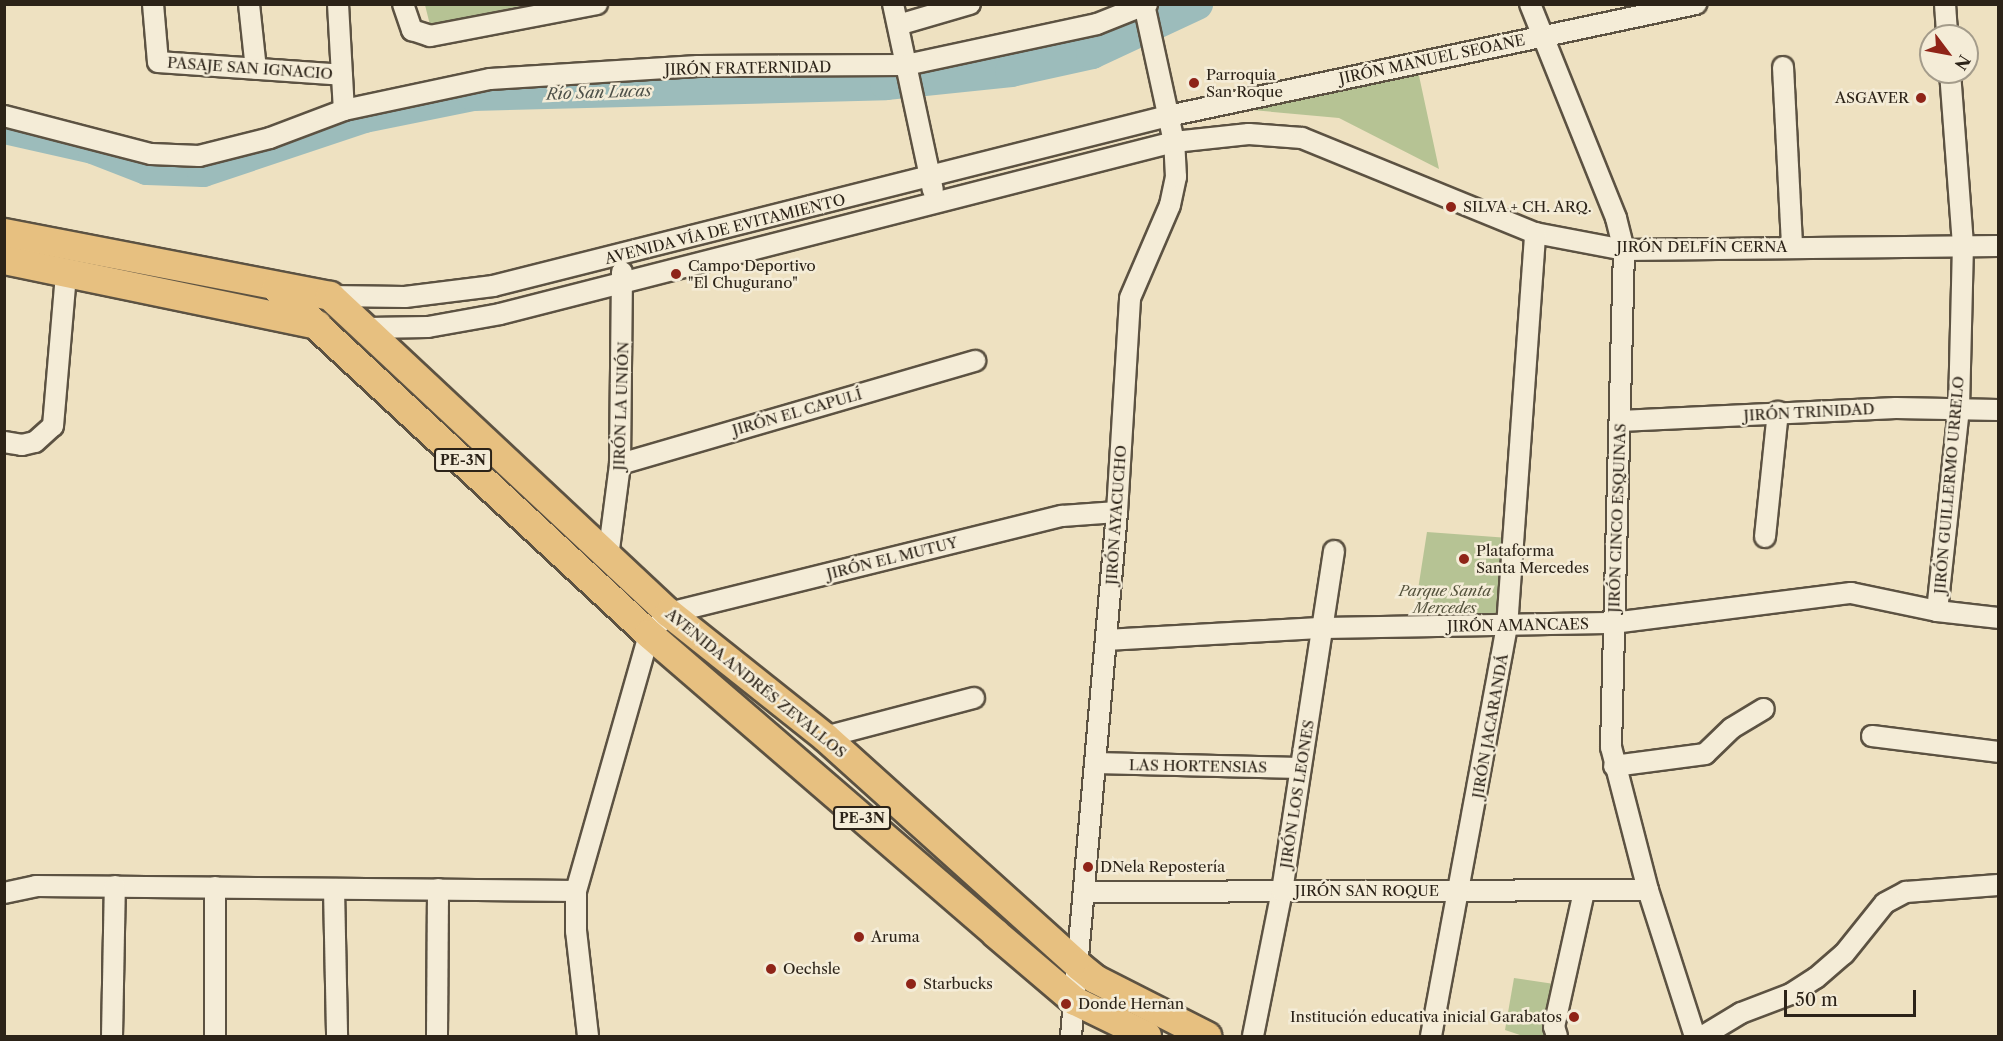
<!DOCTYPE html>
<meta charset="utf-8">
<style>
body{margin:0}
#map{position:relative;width:2003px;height:1041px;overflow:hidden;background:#eee1c1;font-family:"Libre Caslon Text",serif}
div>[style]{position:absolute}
.green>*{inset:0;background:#b6c394}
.river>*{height:32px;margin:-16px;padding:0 16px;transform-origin:16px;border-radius:16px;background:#9cbcbb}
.roads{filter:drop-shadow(2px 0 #5c5242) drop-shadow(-2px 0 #5c5242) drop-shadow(0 2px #5c5242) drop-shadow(0 -2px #5c5242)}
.minor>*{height:20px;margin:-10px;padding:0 10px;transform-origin:10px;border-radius:10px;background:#f4ecd7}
.highway>*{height:28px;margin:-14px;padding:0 14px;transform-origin:14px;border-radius:14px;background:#e7c080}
.dots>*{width:16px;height:16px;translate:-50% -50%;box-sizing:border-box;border:3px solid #f4ecd7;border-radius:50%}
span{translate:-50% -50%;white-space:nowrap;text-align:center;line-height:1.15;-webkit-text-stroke:5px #f4ecd7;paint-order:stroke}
.shield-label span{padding:2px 4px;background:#f4ecd7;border:2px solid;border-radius:4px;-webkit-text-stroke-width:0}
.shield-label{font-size:14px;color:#2c2318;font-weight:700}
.street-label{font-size:15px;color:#2c2318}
.poi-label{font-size:15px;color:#2c2318}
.left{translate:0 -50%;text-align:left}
.right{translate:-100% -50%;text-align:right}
.park-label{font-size:15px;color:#55533d;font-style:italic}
.water-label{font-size:16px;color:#4e5149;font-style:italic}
.frame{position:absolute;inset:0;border:6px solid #2c2318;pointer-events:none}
.north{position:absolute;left:1919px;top:24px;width:60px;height:60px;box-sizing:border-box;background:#f4ecd7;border:2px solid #a49c8b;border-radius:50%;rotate:122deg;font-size:16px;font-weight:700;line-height:24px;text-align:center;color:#2c2318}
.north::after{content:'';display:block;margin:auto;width:21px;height:27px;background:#8f2418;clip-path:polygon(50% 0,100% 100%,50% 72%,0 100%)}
.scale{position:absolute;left:1784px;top:990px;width:132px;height:27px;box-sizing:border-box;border:3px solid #2c2318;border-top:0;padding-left:8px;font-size:18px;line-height:21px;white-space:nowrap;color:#2c2318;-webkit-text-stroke:4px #f4ecd7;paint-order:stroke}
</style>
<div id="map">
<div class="green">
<i style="clip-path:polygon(425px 5px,425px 4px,525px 5px,430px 25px)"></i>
<i style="clip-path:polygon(1418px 71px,1439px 169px,1339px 118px,1252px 110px)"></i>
<i style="clip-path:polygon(1427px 532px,1509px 538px,1501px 615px,1414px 615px)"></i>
<i style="clip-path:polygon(1514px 978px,1561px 985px,1552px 1036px,1523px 1036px,1505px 1030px)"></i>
</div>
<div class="river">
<i style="left:4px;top:128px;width:91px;rotate:12.7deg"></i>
<i style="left:93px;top:148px;width:58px;rotate:21.3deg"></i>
<i style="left:147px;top:169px;width:56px;rotate:2deg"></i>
<i style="left:203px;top:171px;width:170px;rotate:-18.5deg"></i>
<i style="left:364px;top:117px;width:111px;rotate:-11.4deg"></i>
<i style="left:473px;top:95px;width:413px;rotate:-1.5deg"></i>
<i style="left:886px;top:84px;width:126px;rotate:-5.9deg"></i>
<i style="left:1011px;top:71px;width:83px;rotate:-12.5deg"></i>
<i style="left:1092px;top:53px;width:116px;rotate:-25deg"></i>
</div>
<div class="roads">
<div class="minor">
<i style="left:153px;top:4px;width:58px;rotate:85.1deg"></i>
<i style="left:158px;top:62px;width:184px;rotate:4deg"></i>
<i style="left:249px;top:4px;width:65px;rotate:83.9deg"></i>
<i style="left:338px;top:4px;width:106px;rotate:86.8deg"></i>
<i style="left:403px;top:4px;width:28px;rotate:71deg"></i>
<i style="left:412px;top:30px;width:19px;rotate:18deg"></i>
<i style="left:430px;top:36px;width:170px;rotate:-10.8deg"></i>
<i style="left:893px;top:4px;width:190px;rotate:77.9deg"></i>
<i style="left:1530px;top:4px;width:231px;rotate:68.1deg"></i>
<i style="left:1616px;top:218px;width:33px;rotate:76deg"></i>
<i style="left:1624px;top:250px;width:497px;rotate:91.5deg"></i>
<i style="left:1611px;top:747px;width:148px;rotate:75.5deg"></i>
<i style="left:1648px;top:890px;width:153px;rotate:72.2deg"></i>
<i style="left:1945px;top:4px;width:32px;rotate:86deg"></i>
<i style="left:898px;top:25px;width:75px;rotate:-16.3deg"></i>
<i style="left:1783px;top:67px;width:180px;rotate:87.1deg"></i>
<i style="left:4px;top:116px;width:152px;rotate:14.5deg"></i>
<i style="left:151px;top:154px;width:48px;rotate:2.4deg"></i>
<i style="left:199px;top:156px;width:73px;rotate:-14.2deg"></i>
<i style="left:270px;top:138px;width:79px;rotate:-20.7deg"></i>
<i style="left:344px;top:110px;width:149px;rotate:-12deg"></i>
<i style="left:490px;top:79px;width:208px;rotate:-3.6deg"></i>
<i style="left:698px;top:66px;width:208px;rotate:-0.3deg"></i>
<i style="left:906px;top:65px;width:195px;rotate:-12.1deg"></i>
<i style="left:1097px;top:24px;width:54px;rotate:-21.8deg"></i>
<i style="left:330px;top:296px;width:75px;rotate:0.8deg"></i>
<i style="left:405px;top:297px;width:89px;rotate:-7.1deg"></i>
<i style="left:493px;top:286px;width:696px;rotate:-14.14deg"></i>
<i style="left:1168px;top:116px;width:540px;rotate:-11.98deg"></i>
<i style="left:367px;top:328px;width:61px;rotate:-0.9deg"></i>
<i style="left:428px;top:327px;width:73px;rotate:-10.2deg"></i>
<i style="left:500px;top:314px;width:696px;rotate:-14.32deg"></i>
<i style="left:1174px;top:142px;width:75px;rotate:-6.1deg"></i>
<i style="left:1249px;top:134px;width:53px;rotate:4.3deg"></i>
<i style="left:1302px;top:138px;width:252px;rotate:22.2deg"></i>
<i style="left:1535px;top:233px;width:91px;rotate:10.8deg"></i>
<i style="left:1624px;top:250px;width:374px;rotate:-0.6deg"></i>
<i style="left:1620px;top:421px;width:276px;rotate:-2.7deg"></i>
<i style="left:1896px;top:408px;width:102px;rotate:1.1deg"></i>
<i style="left:4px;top:442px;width:18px;rotate:9deg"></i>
<i style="left:22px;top:445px;width:13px;rotate:-13deg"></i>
<i style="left:35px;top:442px;width:24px;rotate:-42deg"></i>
<i style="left:53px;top:426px;width:154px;rotate:-85.1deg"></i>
<i style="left:620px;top:464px;width:370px;rotate:-16.2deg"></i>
<i style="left:1765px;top:537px;width:126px;rotate:-84.1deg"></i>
<i style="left:608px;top:557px;width:94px;rotate:-82.6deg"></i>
<i style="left:620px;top:464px;width:192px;rotate:-89.4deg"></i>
<i style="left:1937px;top:611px;width:204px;rotate:-83.8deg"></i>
<i style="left:1959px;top:408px;width:163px;rotate:-88.6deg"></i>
<i style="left:1963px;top:245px;width:173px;rotate:-94.3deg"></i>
<i style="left:1106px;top:640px;width:218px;rotate:-3.2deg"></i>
<i style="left:1324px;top:628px;width:289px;rotate:-1deg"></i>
<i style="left:1613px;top:623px;width:240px;rotate:-7.2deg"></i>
<i style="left:1851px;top:593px;width:88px;rotate:11.8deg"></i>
<i style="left:1937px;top:611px;width:61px;rotate:6.5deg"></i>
<i style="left:1872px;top:736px;width:127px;rotate:7.2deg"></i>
<i style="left:825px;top:737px;width:154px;rotate:-14.7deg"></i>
<i style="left:1095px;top:763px;width:205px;rotate:1.4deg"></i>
<i style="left:1614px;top:766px;width:92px;rotate:-7.5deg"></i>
<i style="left:1705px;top:754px;width:37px;rotate:-44deg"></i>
<i style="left:1732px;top:728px;width:37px;rotate:-31deg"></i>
<i style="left:334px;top:889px;width:147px;rotate:88.8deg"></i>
<i style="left:1086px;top:892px;width:562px;rotate:-0.2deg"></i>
<i style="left:4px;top:893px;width:33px;rotate:-12deg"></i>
<i style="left:36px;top:886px;width:540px;rotate:0.53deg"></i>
<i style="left:112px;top:1036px;width:150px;rotate:-88.9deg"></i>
<i style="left:215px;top:1036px;width:149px;rotate:-90deg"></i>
<i style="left:437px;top:1036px;width:147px;rotate:-89.6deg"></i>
<i style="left:588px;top:1036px;width:106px;rotate:-96.5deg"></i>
<i style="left:576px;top:931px;width:40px;rotate:-90deg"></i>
<i style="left:576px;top:891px;width:267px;rotate:-74.1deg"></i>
<i style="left:649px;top:634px;width:29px;rotate:-46deg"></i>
<i style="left:669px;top:613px;width:405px;rotate:-13.9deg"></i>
<i style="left:1062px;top:516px;width:55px;rotate:-4.2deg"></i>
<i style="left:1071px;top:1036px;width:526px;rotate:-84.98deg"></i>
<i style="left:1117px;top:512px;width:214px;rotate:-86.5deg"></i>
<i style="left:1130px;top:298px;width:101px;rotate:-66.7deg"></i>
<i style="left:1170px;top:205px;width:29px;rotate:-78deg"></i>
<i style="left:1176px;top:177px;width:35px;rotate:-93deg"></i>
<i style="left:1174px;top:142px;width:141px;rotate:-102.3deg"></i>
<i style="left:1253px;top:1036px;width:148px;rotate:-78.7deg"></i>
<i style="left:1282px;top:891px;width:344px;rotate:-81.3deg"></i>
<i style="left:1431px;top:1036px;width:416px;rotate:-79.5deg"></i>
<i style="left:1507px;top:627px;width:395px;rotate:-85.9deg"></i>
<i style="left:1557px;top:1036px;width:9px;rotate:-108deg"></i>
<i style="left:1554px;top:1027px;width:138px;rotate:-77.5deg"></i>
<i style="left:1703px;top:1036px;width:44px;rotate:-31.2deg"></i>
<i style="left:1741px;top:1013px;width:53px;rotate:-20.8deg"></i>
<i style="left:1791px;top:994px;width:30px;rotate:-33deg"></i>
<i style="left:1816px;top:978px;width:37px;rotate:-41deg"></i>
<i style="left:1844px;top:954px;width:65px;rotate:-51.2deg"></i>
<i style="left:1885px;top:903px;width:24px;rotate:-28deg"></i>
<i style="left:1906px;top:892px;width:92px;rotate:-4.4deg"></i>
</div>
<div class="highway">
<i style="left:4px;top:233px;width:332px;rotate:10.9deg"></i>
<i style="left:330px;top:296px;width:464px;rotate:43.1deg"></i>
<i style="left:669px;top:613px;width:199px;rotate:38.5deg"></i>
<i style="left:825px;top:737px;width:342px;rotate:42deg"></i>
<i style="left:1079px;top:966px;width:21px;rotate:39deg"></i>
<i style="left:1095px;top:979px;width:126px;rotate:27deg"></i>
<i style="left:4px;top:260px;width:320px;rotate:11.7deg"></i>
<i style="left:276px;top:288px;width:509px;rotate:42.85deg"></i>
<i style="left:649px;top:634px;width:457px;rotate:40.8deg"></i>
<i style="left:995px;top:933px;width:105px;rotate:40.4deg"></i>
<i style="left:1075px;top:1001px;width:80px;rotate:25.9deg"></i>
</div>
</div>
<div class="dots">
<i style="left:1194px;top:83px;background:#8f2418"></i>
<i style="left:1921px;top:98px;background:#8f2418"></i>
<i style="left:1451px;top:207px;background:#8f2418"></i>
<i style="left:676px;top:274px;background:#8f2418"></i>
<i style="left:1464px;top:559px;background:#8f2418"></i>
<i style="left:1088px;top:867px;background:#8f2418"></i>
<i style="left:859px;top:937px;background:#8f2418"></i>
<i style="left:771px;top:969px;background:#8f2418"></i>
<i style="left:911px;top:984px;background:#8f2418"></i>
<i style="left:1066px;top:1004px;background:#8f2418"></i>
<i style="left:1574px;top:1017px;background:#8f2418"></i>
</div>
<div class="shield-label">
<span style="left:463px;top:460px">PE-3N</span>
<span style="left:862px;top:818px">PE-3N</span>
</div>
<div class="street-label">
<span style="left:1432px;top:59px;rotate:-12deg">JIRÓN MANUEL SEOANE</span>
<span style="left:250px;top:68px;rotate:4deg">PASAJE SAN IGNACIO</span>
<span style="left:748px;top:68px;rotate:-1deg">JIRÓN FRATERNIDAD</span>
<span style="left:725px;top:229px;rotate:-14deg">AVENIDA VÍA DE EVITAMIENTO</span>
<span style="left:1702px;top:247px">JIRÓN DELFÍN CERNA</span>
<span style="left:621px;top:406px;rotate:-88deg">JIRÓN LA UNIÓN</span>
<span style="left:797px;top:412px;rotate:-16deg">JIRÓN EL CAPULÍ</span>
<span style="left:1809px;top:412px;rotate:-3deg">JIRÓN TRINIDAD</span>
<span style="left:1949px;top:485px;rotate:-85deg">JIRÓN GUILLERMO URRELO</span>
<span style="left:1116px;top:515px;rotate:-86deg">JIRÓN AYACUCHO</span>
<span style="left:1617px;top:518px;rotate:-88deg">JIRÓN CINCO ESQUINAS</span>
<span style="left:892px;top:558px;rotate:-14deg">JIRÓN EL MUTUY</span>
<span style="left:1518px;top:625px;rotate:-1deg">JIRÓN AMANCAES</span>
<span style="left:756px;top:683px;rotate:39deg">AVENIDA ANDRÉS ZEVALLOS</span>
<span style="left:1490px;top:726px;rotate:-80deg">JIRÓN JACARANDÁ</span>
<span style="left:1198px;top:766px;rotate:1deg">LAS HORTENSIAS</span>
<span style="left:1297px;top:794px;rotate:-81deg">JIRÓN LOS LEONES</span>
<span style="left:1367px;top:891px">JIRÓN SAN ROQUE</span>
</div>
<div class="poi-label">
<span class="left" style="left:1206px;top:83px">Parroquia<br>San Roque</span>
<span class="right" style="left:1909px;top:98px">ASGAVER</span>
<span class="left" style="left:1463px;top:207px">SILVA + CH. ARQ.</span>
<span class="left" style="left:688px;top:274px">Campo Deportivo<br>"El Chugurano"</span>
<span class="left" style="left:1476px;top:559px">Plataforma<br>Santa Mercedes</span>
<span class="left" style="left:1100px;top:867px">DNela Repostería</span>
<span class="left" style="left:871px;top:937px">Aruma</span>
<span class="left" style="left:783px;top:969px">Oechsle</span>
<span class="left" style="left:923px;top:984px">Starbucks</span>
<span class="left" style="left:1078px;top:1004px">Donde Hernan</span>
<span class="right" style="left:1562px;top:1017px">Institución educativa inicial Garabatos</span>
</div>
<div class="park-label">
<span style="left:1445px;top:599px">Parque Santa<br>Mercedes</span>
</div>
<div class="water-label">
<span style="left:599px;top:92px;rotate:-2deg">Río San Lucas</span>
</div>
<div class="frame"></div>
<div class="north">N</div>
<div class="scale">50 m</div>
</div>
